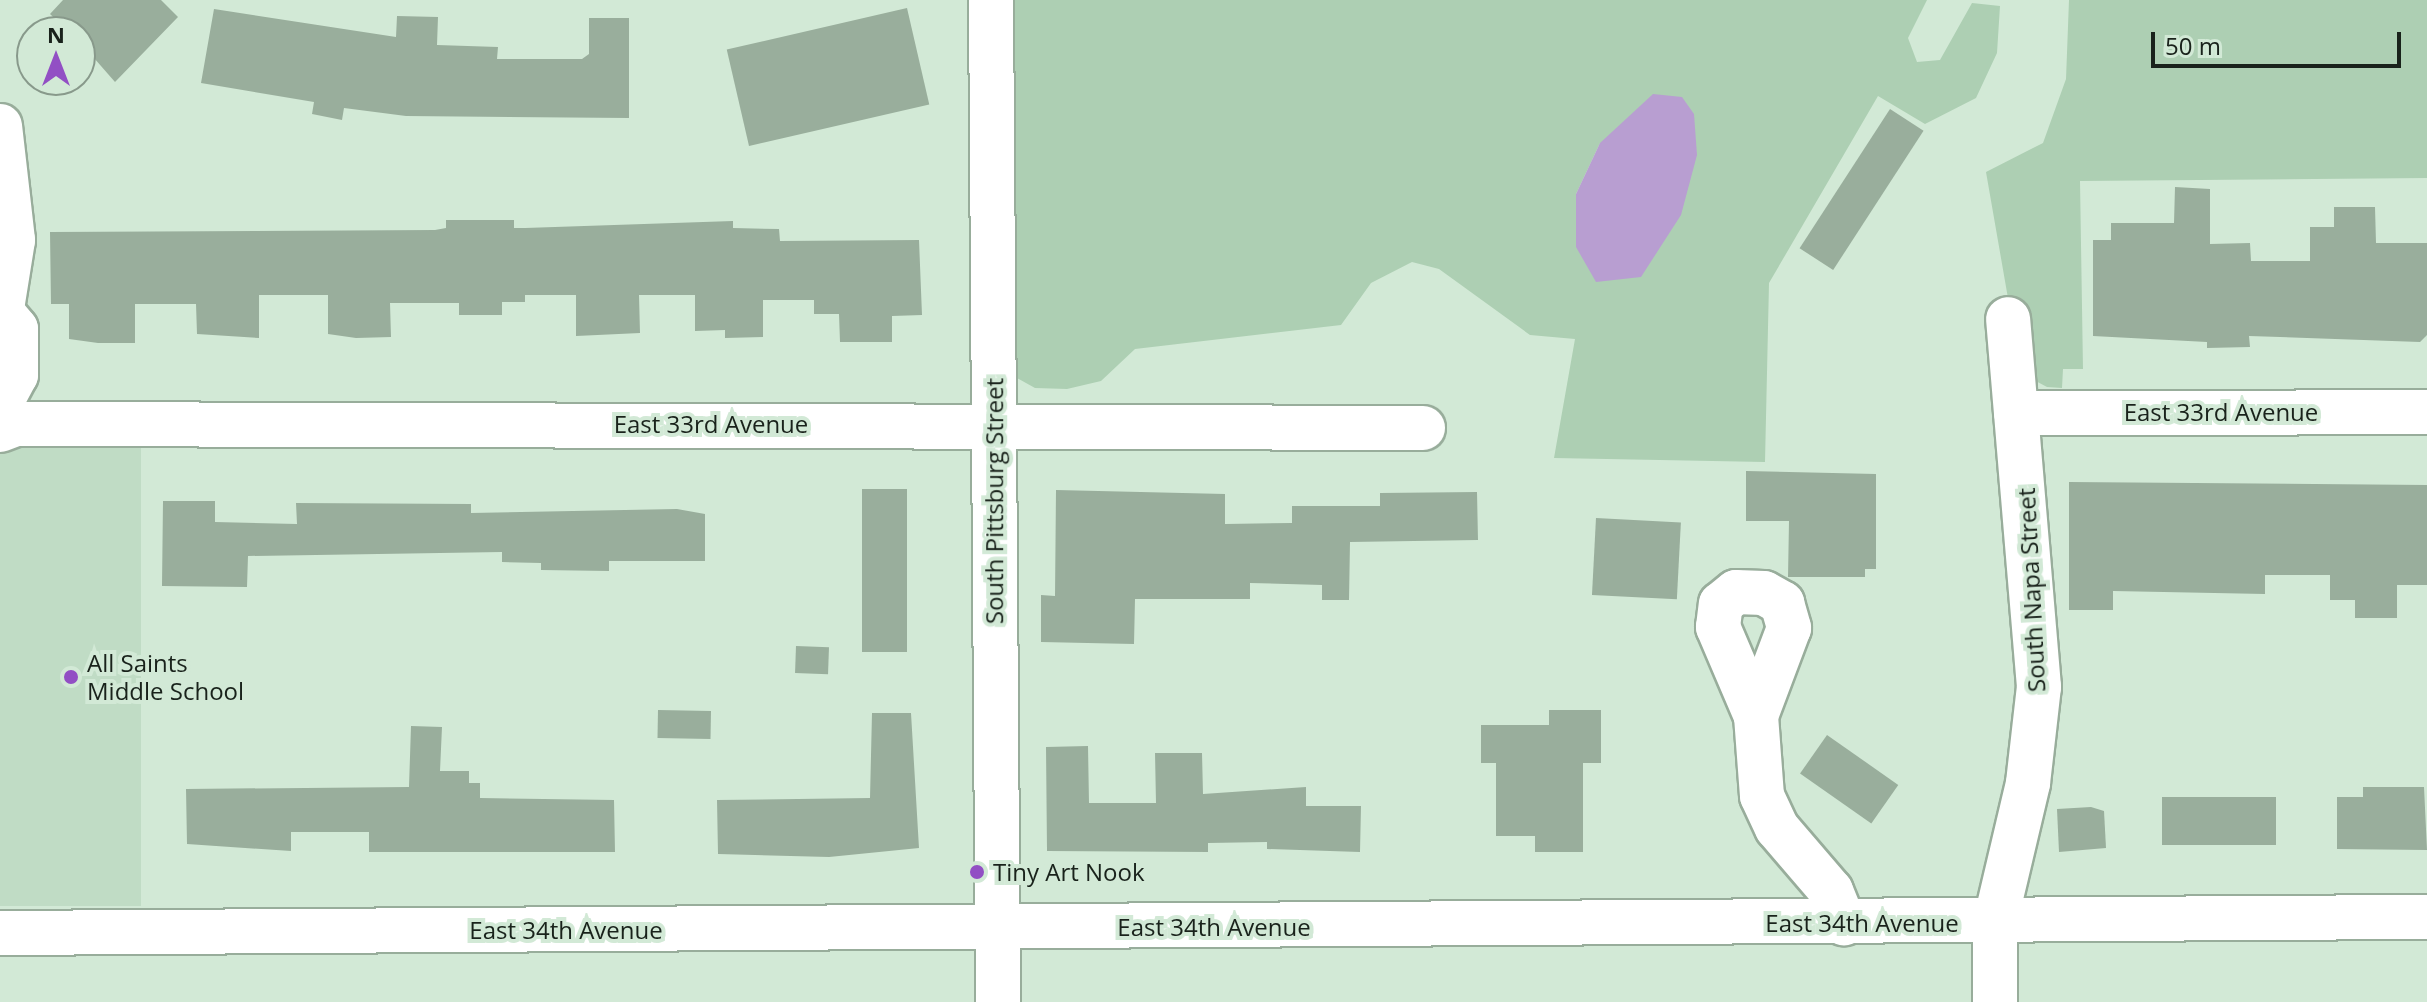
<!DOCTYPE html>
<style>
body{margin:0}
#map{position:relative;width:2427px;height:1002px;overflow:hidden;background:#d2e9d6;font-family:"Open Sans",sans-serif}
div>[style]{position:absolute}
.built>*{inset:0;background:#c0dcc5;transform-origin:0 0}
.green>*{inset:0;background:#adcfb3}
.water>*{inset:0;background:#b89ed1}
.building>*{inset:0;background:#99ae9c;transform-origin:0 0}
.roads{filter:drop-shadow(2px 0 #98ad9b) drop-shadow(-2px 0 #98ad9b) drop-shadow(0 2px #98ad9b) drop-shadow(0 -2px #98ad9b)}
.minor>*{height:44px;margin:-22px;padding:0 22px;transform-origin:22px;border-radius:22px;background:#fff}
.dots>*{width:22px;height:22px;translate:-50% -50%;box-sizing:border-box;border:4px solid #d2e9d6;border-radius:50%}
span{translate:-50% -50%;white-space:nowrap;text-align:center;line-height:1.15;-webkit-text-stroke:8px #d2e9d6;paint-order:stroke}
.street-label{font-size:24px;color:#19221b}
.poi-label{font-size:24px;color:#19221b}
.left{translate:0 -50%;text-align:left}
.north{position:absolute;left:16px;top:16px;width:80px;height:80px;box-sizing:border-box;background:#d2e9d6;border:2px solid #88998b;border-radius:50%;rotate:0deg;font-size:22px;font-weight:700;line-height:32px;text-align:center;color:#19221b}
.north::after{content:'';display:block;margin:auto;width:28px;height:36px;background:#924fc4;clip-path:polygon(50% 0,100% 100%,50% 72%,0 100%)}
.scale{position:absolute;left:2151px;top:32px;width:250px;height:36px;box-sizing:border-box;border:4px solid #19221b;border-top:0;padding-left:10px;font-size:24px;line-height:28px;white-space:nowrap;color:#19221b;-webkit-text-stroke:6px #d2e9d6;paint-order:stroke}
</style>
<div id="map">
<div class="built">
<i style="left:0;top:448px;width:141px;height:458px"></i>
</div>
<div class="green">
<i style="clip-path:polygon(evenodd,1012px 0,1927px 0,1908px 38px,1917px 62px,1940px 60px,1972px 3px,2000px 6px,1997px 53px,1976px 98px,1925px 124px,1878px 96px,1769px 283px,1765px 462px,1554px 458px,1575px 339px,1530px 335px,1439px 269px,1412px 262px,1371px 283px,1341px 325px,1135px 349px,1101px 381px,1067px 389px,1035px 388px,1017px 378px,1012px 0,1600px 143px,1576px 247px,1576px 194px,1600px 143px)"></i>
<i style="clip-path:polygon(2069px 0,2427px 0,2427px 178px,2080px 181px,2083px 369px,2063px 369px,2062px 388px,2047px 387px,2032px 379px,2009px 304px,1986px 172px,2043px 143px,2066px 79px)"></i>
</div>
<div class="water">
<i style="clip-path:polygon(1653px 94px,1682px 97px,1694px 114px,1697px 155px,1681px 215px,1641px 277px,1596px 282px,1576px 247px,1576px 194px,1600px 143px)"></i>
</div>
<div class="building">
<i style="clip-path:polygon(63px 0,161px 0,178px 17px,115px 82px,80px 42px,80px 32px,69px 32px,50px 14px)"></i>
<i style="left:907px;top:8px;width:99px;height:185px;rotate:77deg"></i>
<i style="clip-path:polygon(214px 9px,396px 37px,397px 16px,438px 17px,437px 45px,498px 47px,497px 59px,582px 59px,589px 54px,589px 18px,629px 18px,629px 118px,406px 116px,344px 108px,342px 120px,312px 114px,314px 102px,201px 83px)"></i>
<i style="left:1890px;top:109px;width:40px;height:166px;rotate:33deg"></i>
<i style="clip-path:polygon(2175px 187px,2210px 189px,2210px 244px,2250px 243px,2251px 261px,2310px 261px,2310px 227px,2334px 227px,2334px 207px,2375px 207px,2376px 243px,2427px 243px,2427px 335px,2420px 342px,2249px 336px,2250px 347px,2207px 348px,2207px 342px,2093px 336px,2093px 240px,2111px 240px,2111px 223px,2174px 223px)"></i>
<i style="clip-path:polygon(446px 220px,514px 220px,514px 228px,525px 228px,733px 221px,733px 228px,779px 229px,780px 241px,919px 240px,922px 315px,892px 316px,892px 342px,840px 342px,839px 314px,814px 314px,814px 300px,763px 300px,763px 337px,725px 338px,725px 330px,695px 331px,695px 295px,639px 295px,640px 333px,576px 336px,576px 295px,525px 295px,525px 302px,502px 302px,502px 315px,459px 315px,459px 303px,390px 303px,391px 337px,356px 338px,328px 334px,328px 295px,259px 295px,259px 338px,197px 334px,196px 304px,135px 304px,135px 343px,98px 343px,69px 339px,69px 304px,51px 304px,50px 232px,435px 230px,446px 228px)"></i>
<i style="clip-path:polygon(1746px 471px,1876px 474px,1876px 569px,1865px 569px,1865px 577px,1788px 577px,1789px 521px,1746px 521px)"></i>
<i style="clip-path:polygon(2069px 482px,2427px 485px,2427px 585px,2397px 585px,2397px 618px,2355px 618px,2355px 600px,2330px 600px,2330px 575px,2265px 575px,2265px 594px,2113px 591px,2113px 610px,2069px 610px)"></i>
<i style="left:862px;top:489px;width:45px;height:163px"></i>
<i style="clip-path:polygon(1056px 490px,1225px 494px,1225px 524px,1292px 523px,1292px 506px,1380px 506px,1380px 493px,1477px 492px,1478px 540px,1350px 542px,1349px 600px,1322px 600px,1322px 585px,1250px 583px,1250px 599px,1135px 599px,1134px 644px,1041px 642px,1041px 595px,1055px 596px)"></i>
<i style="clip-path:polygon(163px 501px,215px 501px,215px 522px,297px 524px,296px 503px,471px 504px,471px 513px,677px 509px,705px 514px,705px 561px,609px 561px,609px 571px,541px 570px,541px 563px,502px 562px,502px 552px,248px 556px,247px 587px,162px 586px)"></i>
<i style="left:1596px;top:518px;width:85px;height:77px;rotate:3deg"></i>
<i style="left:796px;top:646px;width:33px;height:27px;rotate:2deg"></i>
<i style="left:658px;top:710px;width:53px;height:28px;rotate:1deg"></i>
<i style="clip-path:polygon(1549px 710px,1601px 710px,1601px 763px,1583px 763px,1583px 852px,1535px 852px,1535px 836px,1496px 836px,1496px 763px,1481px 763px,1481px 725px,1549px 725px)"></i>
<i style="clip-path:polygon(872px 713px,911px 713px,919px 848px,829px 857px,718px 854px,717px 800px,870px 798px)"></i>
<i style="clip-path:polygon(411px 726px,442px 727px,440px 771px,469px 771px,469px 783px,480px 783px,480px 798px,614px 800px,615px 852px,369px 852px,369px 832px,291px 832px,291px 851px,187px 844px,186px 789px,409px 787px)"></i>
<i style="left:1827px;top:735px;width:87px;height:47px;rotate:35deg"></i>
<i style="clip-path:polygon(1088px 746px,1089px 803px,1156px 803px,1155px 753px,1202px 753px,1203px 794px,1306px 787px,1306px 806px,1361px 806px,1360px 852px,1267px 849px,1267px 842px,1208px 843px,1208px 852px,1047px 851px,1046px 747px)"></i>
<i style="clip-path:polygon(2363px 787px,2424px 787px,2427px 850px,2337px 849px,2337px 797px,2363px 797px)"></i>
<i style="left:2162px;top:797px;width:114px;height:48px"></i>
<i style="clip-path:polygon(2091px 807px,2104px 811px,2106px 848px,2059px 852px,2057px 809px)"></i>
</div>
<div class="roads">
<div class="minor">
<i style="left:991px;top:0;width:1002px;rotate:89.6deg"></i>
<i style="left:0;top:126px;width:115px;rotate:83.5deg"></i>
<i style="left:13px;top:240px;width:82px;rotate:99.1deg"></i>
<i style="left:2px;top:401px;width:30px;rotate:-62deg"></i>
<i style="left:16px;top:375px;width:46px;rotate:-90deg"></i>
<i style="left:16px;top:329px;width:16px;rotate:-130deg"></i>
<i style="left:2016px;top:413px;width:411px;rotate:-0.1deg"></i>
<i style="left:0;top:430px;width:17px;rotate:-21deg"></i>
<i style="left:16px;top:424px;width:1407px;rotate:0.16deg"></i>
<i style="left:1756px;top:716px;width:97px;rotate:-113.1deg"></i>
<i style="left:1718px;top:627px;width:23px;rotate:-83deg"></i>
<i style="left:1721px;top:604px;width:19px;rotate:-39deg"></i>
<i style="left:1736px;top:592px;width:28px;rotate:2deg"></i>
<i style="left:1764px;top:593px;width:21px;rotate:29deg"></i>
<i style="left:1782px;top:603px;width:26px;rotate:74deg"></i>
<i style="left:1789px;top:628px;width:94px;rotate:110.6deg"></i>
<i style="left:1756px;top:716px;width:80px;rotate:85.7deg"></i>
<i style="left:1762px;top:796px;width:35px;rotate:65deg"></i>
<i style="left:1777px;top:828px;width:83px;rotate:49.4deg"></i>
<i style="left:1831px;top:891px;width:35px;rotate:68deg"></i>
<i style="left:0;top:933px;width:2427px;rotate:-0.38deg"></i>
<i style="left:1995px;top:1002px;width:79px;rotate:-90deg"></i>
<i style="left:1995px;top:923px;width:144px;rotate:-76.7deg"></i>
<i style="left:2028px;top:783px;width:97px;rotate:-83.5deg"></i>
<i style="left:2039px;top:687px;width:369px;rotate:-94.8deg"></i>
</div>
</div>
<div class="dots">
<i style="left:71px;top:677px;background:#924fc4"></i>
<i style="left:977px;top:872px;background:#924fc4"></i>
</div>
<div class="street-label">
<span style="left:2221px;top:412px">East 33rd Avenue</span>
<span style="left:711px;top:424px">East 33rd Avenue</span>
<span style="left:994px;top:501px;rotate:-90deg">South Pittsburg Street</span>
<span style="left:2031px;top:590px;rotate:-93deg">South Napa Street</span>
<span style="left:1862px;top:923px">East 34th Avenue</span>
<span style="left:1214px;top:927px">East 34th Avenue</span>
<span style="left:566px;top:930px">East 34th Avenue</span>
</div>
<div class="poi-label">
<span class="left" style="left:87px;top:677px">All Saints<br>Middle School</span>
<span class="left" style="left:993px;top:872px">Tiny Art Nook</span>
</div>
<div class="north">N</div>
<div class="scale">50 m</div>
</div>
